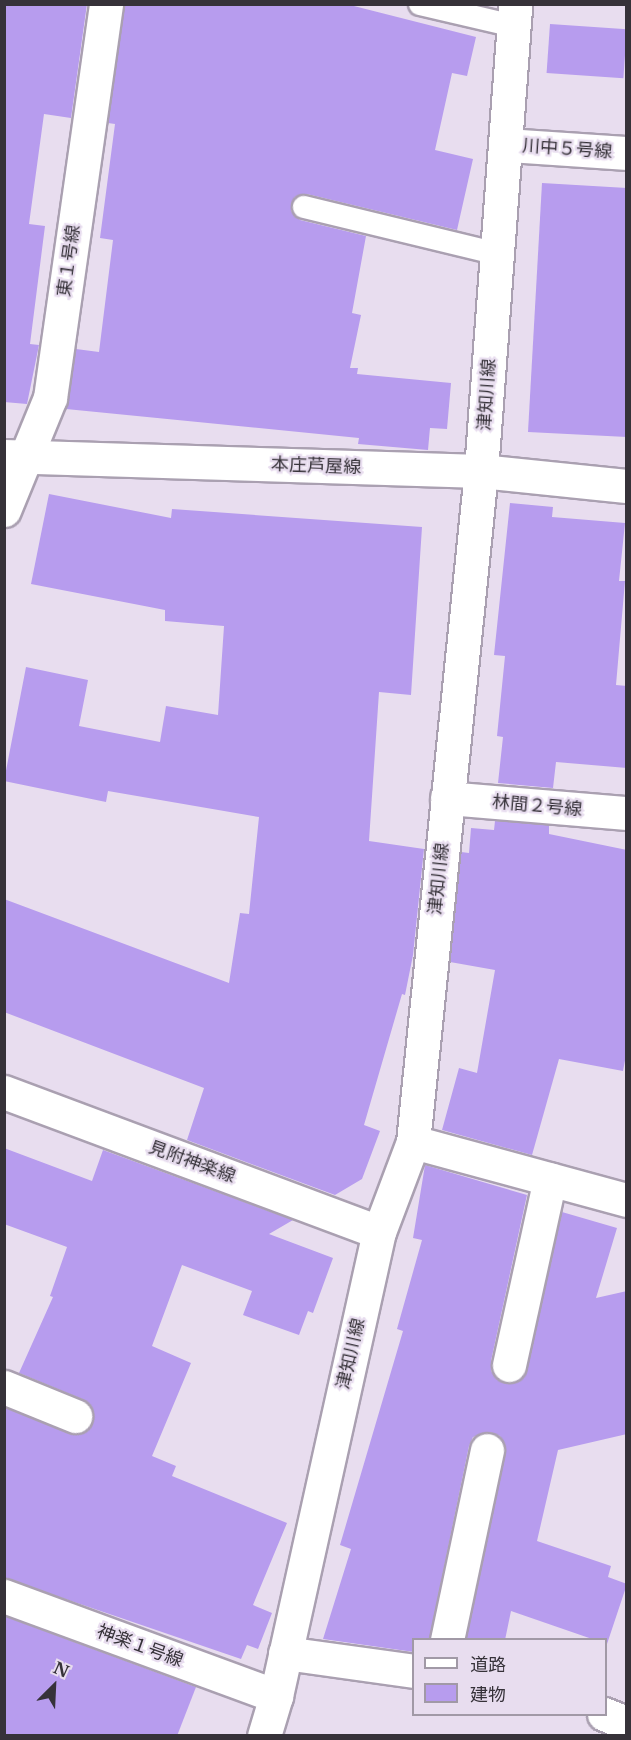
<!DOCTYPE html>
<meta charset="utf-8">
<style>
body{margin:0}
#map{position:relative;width:631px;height:1740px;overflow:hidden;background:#e8ddef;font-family:"Libre Baskerville","Noto Sans JP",serif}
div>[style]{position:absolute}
.building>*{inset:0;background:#b79cee;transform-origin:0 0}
.roads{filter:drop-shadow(2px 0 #aaa0b1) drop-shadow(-2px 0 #aaa0b1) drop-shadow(0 2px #aaa0b1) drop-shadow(0 -2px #aaa0b1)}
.service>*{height:22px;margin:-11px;padding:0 11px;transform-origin:11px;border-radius:11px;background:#fff}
.minor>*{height:33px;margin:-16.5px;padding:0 16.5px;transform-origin:16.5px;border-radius:16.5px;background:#fff}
span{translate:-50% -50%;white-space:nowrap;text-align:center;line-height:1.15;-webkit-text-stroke:4.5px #e8ddef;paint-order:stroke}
.street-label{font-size:18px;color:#363239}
.frame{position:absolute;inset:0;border:6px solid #363239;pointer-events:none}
.legend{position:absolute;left:412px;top:1638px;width:195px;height:78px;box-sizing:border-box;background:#e8ddef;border:2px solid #a199a6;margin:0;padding:8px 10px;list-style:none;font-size:18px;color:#363239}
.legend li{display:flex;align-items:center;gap:12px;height:30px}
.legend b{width:30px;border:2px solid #a199a6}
.north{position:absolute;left:24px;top:1656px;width:60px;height:60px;-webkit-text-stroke:4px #e8ddef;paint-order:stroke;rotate:24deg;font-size:16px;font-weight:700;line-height:24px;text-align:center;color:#363239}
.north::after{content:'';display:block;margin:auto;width:21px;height:27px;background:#363239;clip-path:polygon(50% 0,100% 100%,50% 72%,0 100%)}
</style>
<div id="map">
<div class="building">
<i style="clip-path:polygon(4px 4px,87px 4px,71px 118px,44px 114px,29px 224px,45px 226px,30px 344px,39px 345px,27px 404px,4px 402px)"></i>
<i style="clip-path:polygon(124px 4px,346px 4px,476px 37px,467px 76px,452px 73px,435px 150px,473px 159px,457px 230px,307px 194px,295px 197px,291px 204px,291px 211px,300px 220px,366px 236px,352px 313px,361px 315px,350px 368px,358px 368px,357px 374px,451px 383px,447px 429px,430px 428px,428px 450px,358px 444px,359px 438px,66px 409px,76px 349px,99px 352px,113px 240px,100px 238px,115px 124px,108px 123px)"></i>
<i style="left:550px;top:24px;width:77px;height:49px;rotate:4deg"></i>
<i style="clip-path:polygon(542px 183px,627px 188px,627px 437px,528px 432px)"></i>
<i style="clip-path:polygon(49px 494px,171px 518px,172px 509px,422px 527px,411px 695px,379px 692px,369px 841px,424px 849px,413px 955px,405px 995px,402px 994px,364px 1125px,380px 1131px,362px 1179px,335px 1195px,187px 1140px,204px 1088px,4px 1012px,4px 899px,229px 983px,240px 913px,249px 914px,259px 817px,108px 791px,106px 802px,4px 781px,26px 667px,88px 680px,79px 726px,160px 742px,166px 706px,218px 715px,224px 626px,165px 621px,165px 610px,31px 584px)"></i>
<i style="clip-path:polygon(510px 503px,553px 507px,552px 517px,625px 523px,619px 581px,625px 581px,616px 685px,627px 686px,627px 768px,556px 762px,553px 788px,498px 783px,503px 737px,497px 736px,505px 656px,494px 655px)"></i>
<i style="clip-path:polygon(495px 821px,549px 825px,549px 834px,627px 850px,627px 1050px,623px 1071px,559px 1059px,532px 1155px,442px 1130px,459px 1068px,477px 1073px,495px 970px,450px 962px,461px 852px,469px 853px,471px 828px,494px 830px)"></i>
<i style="clip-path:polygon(4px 1148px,92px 1181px,103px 1150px,293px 1220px,269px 1234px,333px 1258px,313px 1313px,308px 1311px,299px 1335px,243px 1315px,252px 1291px,182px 1265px,152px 1346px,191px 1363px,152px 1456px,176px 1466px,172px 1476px,287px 1523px,253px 1605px,272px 1613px,258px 1649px,247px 1645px,241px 1659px,4px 1578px,4px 1407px,77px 1435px,87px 1430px,94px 1414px,82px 1399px,19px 1373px,53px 1297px,50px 1296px,67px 1247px,4px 1224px)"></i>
<i style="clip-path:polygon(425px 1165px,527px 1195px,491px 1361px,491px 1371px,504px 1383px,515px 1383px,527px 1369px,562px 1212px,617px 1228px,596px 1298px,627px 1291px,627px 1434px,558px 1450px,537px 1541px,611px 1566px,608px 1577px,627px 1584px,607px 1644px,606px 1640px,595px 1640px,511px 1611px,505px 1640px,466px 1640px,505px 1454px,500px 1436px,490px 1432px,473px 1437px,469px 1446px,429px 1640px,414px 1640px,414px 1652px,323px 1639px,351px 1549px,340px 1545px,403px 1331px,397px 1329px,422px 1240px,413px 1238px)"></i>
<i style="clip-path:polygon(4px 1616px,196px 1687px,177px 1736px,4px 1736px)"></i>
</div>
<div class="roads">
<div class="service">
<i style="left:420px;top:4px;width:97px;rotate:13.2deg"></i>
<i style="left:304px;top:207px;width:200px;rotate:13.6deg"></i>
</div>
<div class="minor">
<i style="left:507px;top:145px;width:119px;rotate:3.8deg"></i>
<i style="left:4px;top:456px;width:477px;rotate:1.8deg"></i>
<i style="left:481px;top:471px;width:146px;rotate:5.9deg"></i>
<i style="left:4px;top:510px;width:121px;rotate:-67.7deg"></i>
<i style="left:50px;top:398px;width:398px;rotate:-81.9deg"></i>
<i style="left:447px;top:798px;width:180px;rotate:4.8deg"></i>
<i style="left:4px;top:1092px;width:400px;rotate:20.5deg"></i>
<i style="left:413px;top:1142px;width:221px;rotate:15.2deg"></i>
<i style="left:509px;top:1365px;width:190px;rotate:-77.6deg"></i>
<i style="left:4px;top:1387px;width:77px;rotate:22.2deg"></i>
<i style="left:4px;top:1596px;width:290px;rotate:20.2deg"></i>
<i style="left:447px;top:1640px;width:194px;rotate:-78.1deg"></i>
<i style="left:285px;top:1653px;width:130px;rotate:7.9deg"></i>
<i style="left:604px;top:1714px;width:24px;rotate:22deg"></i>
<i style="left:264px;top:1736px;width:42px;rotate:-73.3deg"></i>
<i style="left:276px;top:1696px;width:475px;rotate:-77.5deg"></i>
<i style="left:379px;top:1232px;width:96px;rotate:-69.3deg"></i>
<i style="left:413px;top:1142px;width:674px;rotate:-84.21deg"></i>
<i style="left:481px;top:471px;width:468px;rotate:-85.8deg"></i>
</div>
</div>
<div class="street-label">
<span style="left:567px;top:149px;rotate:4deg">川中５号線</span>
<span style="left:69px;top:261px;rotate:-82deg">東１号線</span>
<span style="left:487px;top:395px;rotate:-86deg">津知川線</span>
<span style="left:316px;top:466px;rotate:2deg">本庄芦屋線</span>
<span style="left:537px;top:806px;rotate:5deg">林間２号線</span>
<span style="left:439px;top:879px;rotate:-84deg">津知川線</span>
<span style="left:192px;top:1162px;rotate:20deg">見附神楽線</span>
<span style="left:351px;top:1354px;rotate:-77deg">津知川線</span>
<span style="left:140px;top:1646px;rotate:20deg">神楽１号線</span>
</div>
<div class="frame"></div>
<ul class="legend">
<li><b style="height:8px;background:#fff"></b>道路</li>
<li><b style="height:16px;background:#b79cee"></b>建物</li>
</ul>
<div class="north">N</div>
</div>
